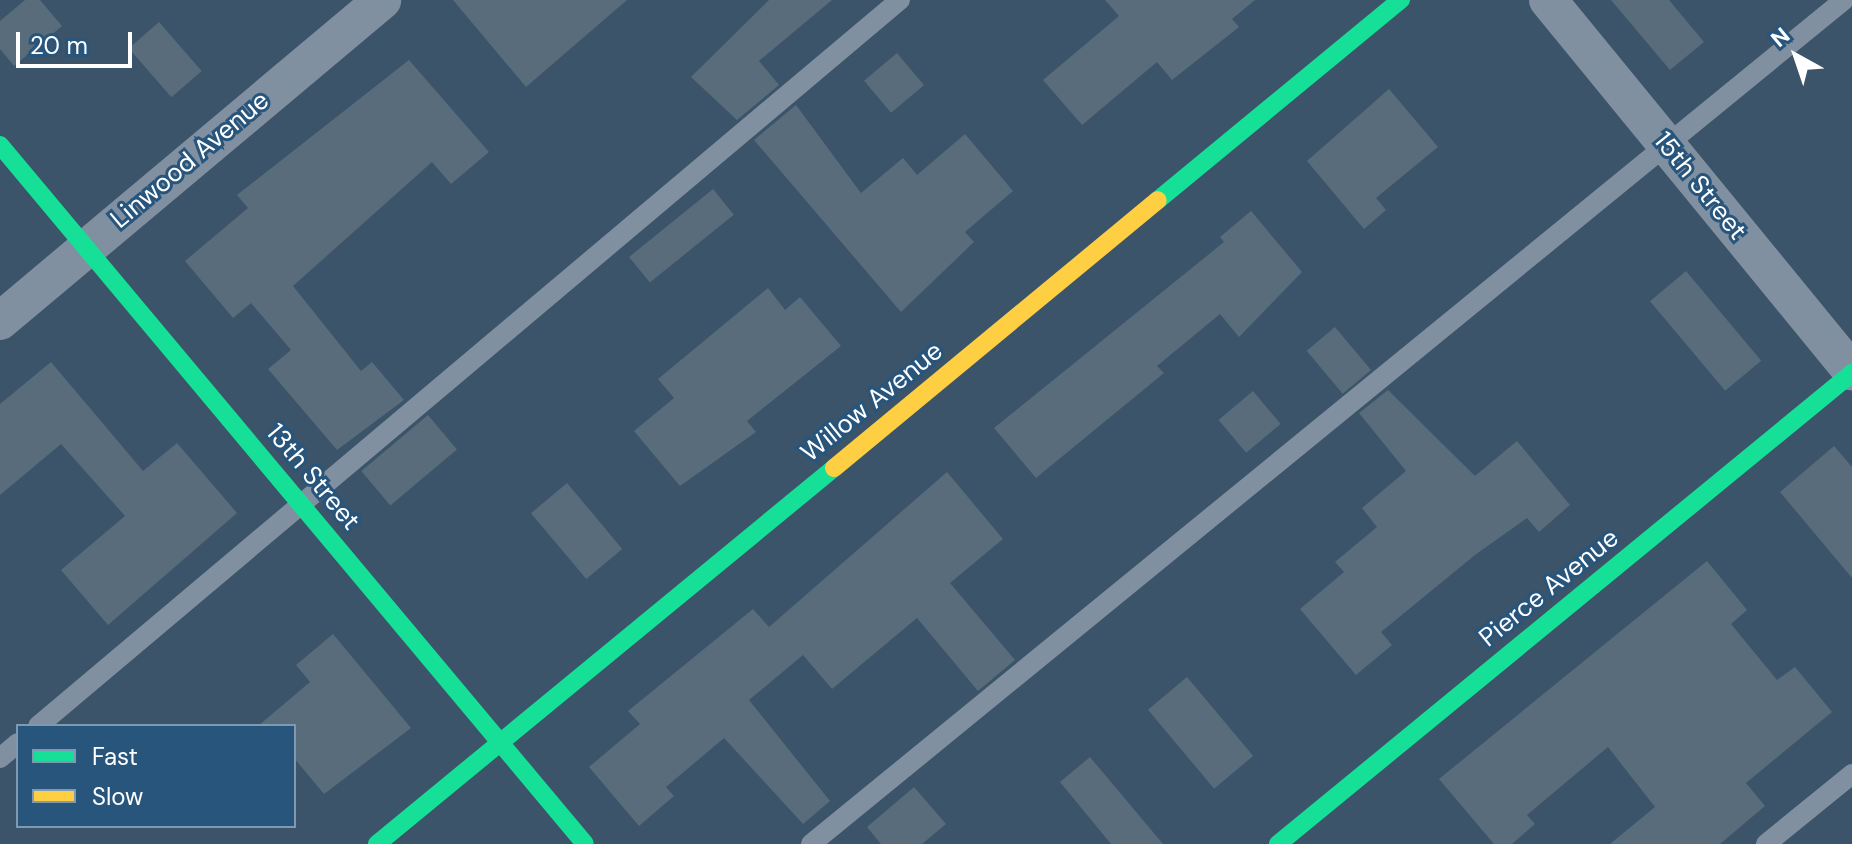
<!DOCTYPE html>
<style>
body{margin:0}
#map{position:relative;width:1852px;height:844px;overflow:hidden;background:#3b5469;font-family:"DM Sans",sans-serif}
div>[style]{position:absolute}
.building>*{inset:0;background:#586c7c;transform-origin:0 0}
.lane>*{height:20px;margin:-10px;padding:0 10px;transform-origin:10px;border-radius:10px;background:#8090a0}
.street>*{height:38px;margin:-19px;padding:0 19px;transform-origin:19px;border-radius:19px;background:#8090a0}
.fast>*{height:18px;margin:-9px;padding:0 9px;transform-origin:9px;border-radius:9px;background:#16e098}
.slow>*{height:18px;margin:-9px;padding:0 9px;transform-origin:9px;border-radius:9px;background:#ffcf43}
span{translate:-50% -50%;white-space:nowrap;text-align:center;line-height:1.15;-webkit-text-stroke:6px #28557c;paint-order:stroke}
.street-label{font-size:26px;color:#fff}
.legend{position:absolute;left:16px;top:724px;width:280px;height:104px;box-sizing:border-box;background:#28557c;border:2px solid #7e99b0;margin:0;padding:10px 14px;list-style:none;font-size:24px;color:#fff}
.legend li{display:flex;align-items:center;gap:16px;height:40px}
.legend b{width:40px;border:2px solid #7e99b0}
.north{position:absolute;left:1756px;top:16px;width:80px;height:80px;-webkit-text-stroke:6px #28557c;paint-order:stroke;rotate:320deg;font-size:22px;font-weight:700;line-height:32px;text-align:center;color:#fff}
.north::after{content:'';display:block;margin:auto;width:28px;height:36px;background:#fff;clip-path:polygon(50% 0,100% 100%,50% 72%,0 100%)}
.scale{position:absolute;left:16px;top:32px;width:116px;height:36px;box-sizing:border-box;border:4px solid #fff;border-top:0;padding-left:10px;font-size:24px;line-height:28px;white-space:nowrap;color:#fff;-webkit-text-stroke:6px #28557c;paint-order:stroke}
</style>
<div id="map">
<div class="building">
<i style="clip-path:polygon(25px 0,40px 0,62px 26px,14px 66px,0 49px,0 21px)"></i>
<i style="clip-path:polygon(453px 0,627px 0,526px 87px)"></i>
<i style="clip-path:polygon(769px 0,832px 0,759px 61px,779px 85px,737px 120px,691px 77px)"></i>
<i style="clip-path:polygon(1105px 0,1255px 0,1232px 19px,1239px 27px,1172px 80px,1157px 62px,1082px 125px,1043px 80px,1119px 16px)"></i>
<i style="clip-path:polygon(1611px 0,1669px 0,1704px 42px,1670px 70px)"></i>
<i style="left:159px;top:22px;width:65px;height:40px;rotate:49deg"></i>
<i style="left:897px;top:53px;width:42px;height:43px;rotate:50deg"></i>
<i style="clip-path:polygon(409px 60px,489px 152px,451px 184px,432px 162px,293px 286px,361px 371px,372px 362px,404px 400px,337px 450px,268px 369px,291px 350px,251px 303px,233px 318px,185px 261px,248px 208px,237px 195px)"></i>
<i style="clip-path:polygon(1389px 89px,1438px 147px,1376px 198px,1386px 210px,1364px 229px,1307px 161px)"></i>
<i style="clip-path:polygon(796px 105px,861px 193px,903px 158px,917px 175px,965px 134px,1013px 191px,965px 232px,974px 242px,901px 312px,754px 140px)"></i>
<i style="left:713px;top:189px;width:33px;height:108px;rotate:51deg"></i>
<i style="clip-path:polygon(1251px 211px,1302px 272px,1239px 337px,1220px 314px,1157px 366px,1164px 373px,1036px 478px,994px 428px,1224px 242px,1220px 237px)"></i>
<i style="left:1686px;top:271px;width:117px;height:47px;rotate:50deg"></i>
<i style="clip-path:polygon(768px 288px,785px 310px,800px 297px,841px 346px,747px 421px,756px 432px,680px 486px,634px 431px,674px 398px,658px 379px)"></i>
<i style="left:1335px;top:327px;width:56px;height:37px;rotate:50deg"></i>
<i style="clip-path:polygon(51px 362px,143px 471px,177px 443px,237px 513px,108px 625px,61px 570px,125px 516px,61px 444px,0 495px,0 404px)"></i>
<i style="clip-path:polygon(1388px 390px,1475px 476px,1517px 441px,1570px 505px,1539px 532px,1527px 518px,1475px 555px,1381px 632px,1392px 645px,1356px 675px,1300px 609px,1344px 572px,1335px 562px,1377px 527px,1362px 508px,1406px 471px,1359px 413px)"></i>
<i style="left:1253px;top:391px;width:43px;height:45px;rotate:50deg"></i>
<i style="left:428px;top:415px;width:45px;height:87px;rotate:50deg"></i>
<i style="clip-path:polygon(1834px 446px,1852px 467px,1852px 578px,1780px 492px)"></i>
<i style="clip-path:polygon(947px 472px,1003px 539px,950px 583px,1015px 660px,978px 691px,917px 618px,832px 689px,803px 655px,749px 700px,830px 801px,803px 824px,724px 738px,666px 787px,674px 796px,639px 826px,589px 767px,640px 724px,628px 711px,753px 609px,769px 627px)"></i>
<i style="left:567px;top:483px;width:86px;height:47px;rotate:50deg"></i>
<i style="clip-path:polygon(1707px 561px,1747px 610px,1731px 624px,1777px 680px,1795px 667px,1832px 712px,1746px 783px,1765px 806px,1720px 844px,1610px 844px,1655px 807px,1608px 747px,1527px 815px,1535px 824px,1512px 844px,1494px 844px,1439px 779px)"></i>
<i style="clip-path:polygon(333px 634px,411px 728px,324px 794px,294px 758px,294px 726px,258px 726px,310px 682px,296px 665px)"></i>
<i style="left:1187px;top:677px;width:103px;height:51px;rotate:50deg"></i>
<i style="clip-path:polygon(1090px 757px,1163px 844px,1111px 844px,1060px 782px)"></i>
<i style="clip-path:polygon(914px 787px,946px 824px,922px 844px,881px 844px,867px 827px)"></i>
</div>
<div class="lane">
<i style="left:38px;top:726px;width:1127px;rotate:-40.11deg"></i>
<i style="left:0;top:758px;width:23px;rotate:-40deg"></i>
<i style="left:811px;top:844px;width:1334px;rotate:-39.25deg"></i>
<i style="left:1766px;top:844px;width:111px;rotate:-39.1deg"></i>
</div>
<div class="street">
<i style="left:1548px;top:0;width:480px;rotate:50.7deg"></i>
<i style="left:0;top:321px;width:499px;rotate:-40deg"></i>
</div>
<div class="fast">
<i style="left:0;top:145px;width:911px;rotate:50.07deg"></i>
<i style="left:1158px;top:200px;width:315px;rotate:-39.5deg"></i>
<i style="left:377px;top:844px;width:592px;rotate:-39.45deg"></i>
<i style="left:1278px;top:844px;width:743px;rotate:-39.37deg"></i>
</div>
<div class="slow">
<i style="left:834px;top:468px;width:420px;rotate:-39.6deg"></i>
</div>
<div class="street-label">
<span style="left:190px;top:160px;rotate:-40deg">Linwood Avenue</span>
<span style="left:1700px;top:186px;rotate:51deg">15th Street</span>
<span style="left:872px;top:402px;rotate:-39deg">Willow Avenue</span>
<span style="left:313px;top:477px;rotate:50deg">13th Street</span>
<span style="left:1549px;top:588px;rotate:-39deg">Pierce Avenue</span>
</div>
<ul class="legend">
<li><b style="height:10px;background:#16e098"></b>Fast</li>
<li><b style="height:10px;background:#ffcf43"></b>Slow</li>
</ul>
<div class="north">N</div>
<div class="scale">20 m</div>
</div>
